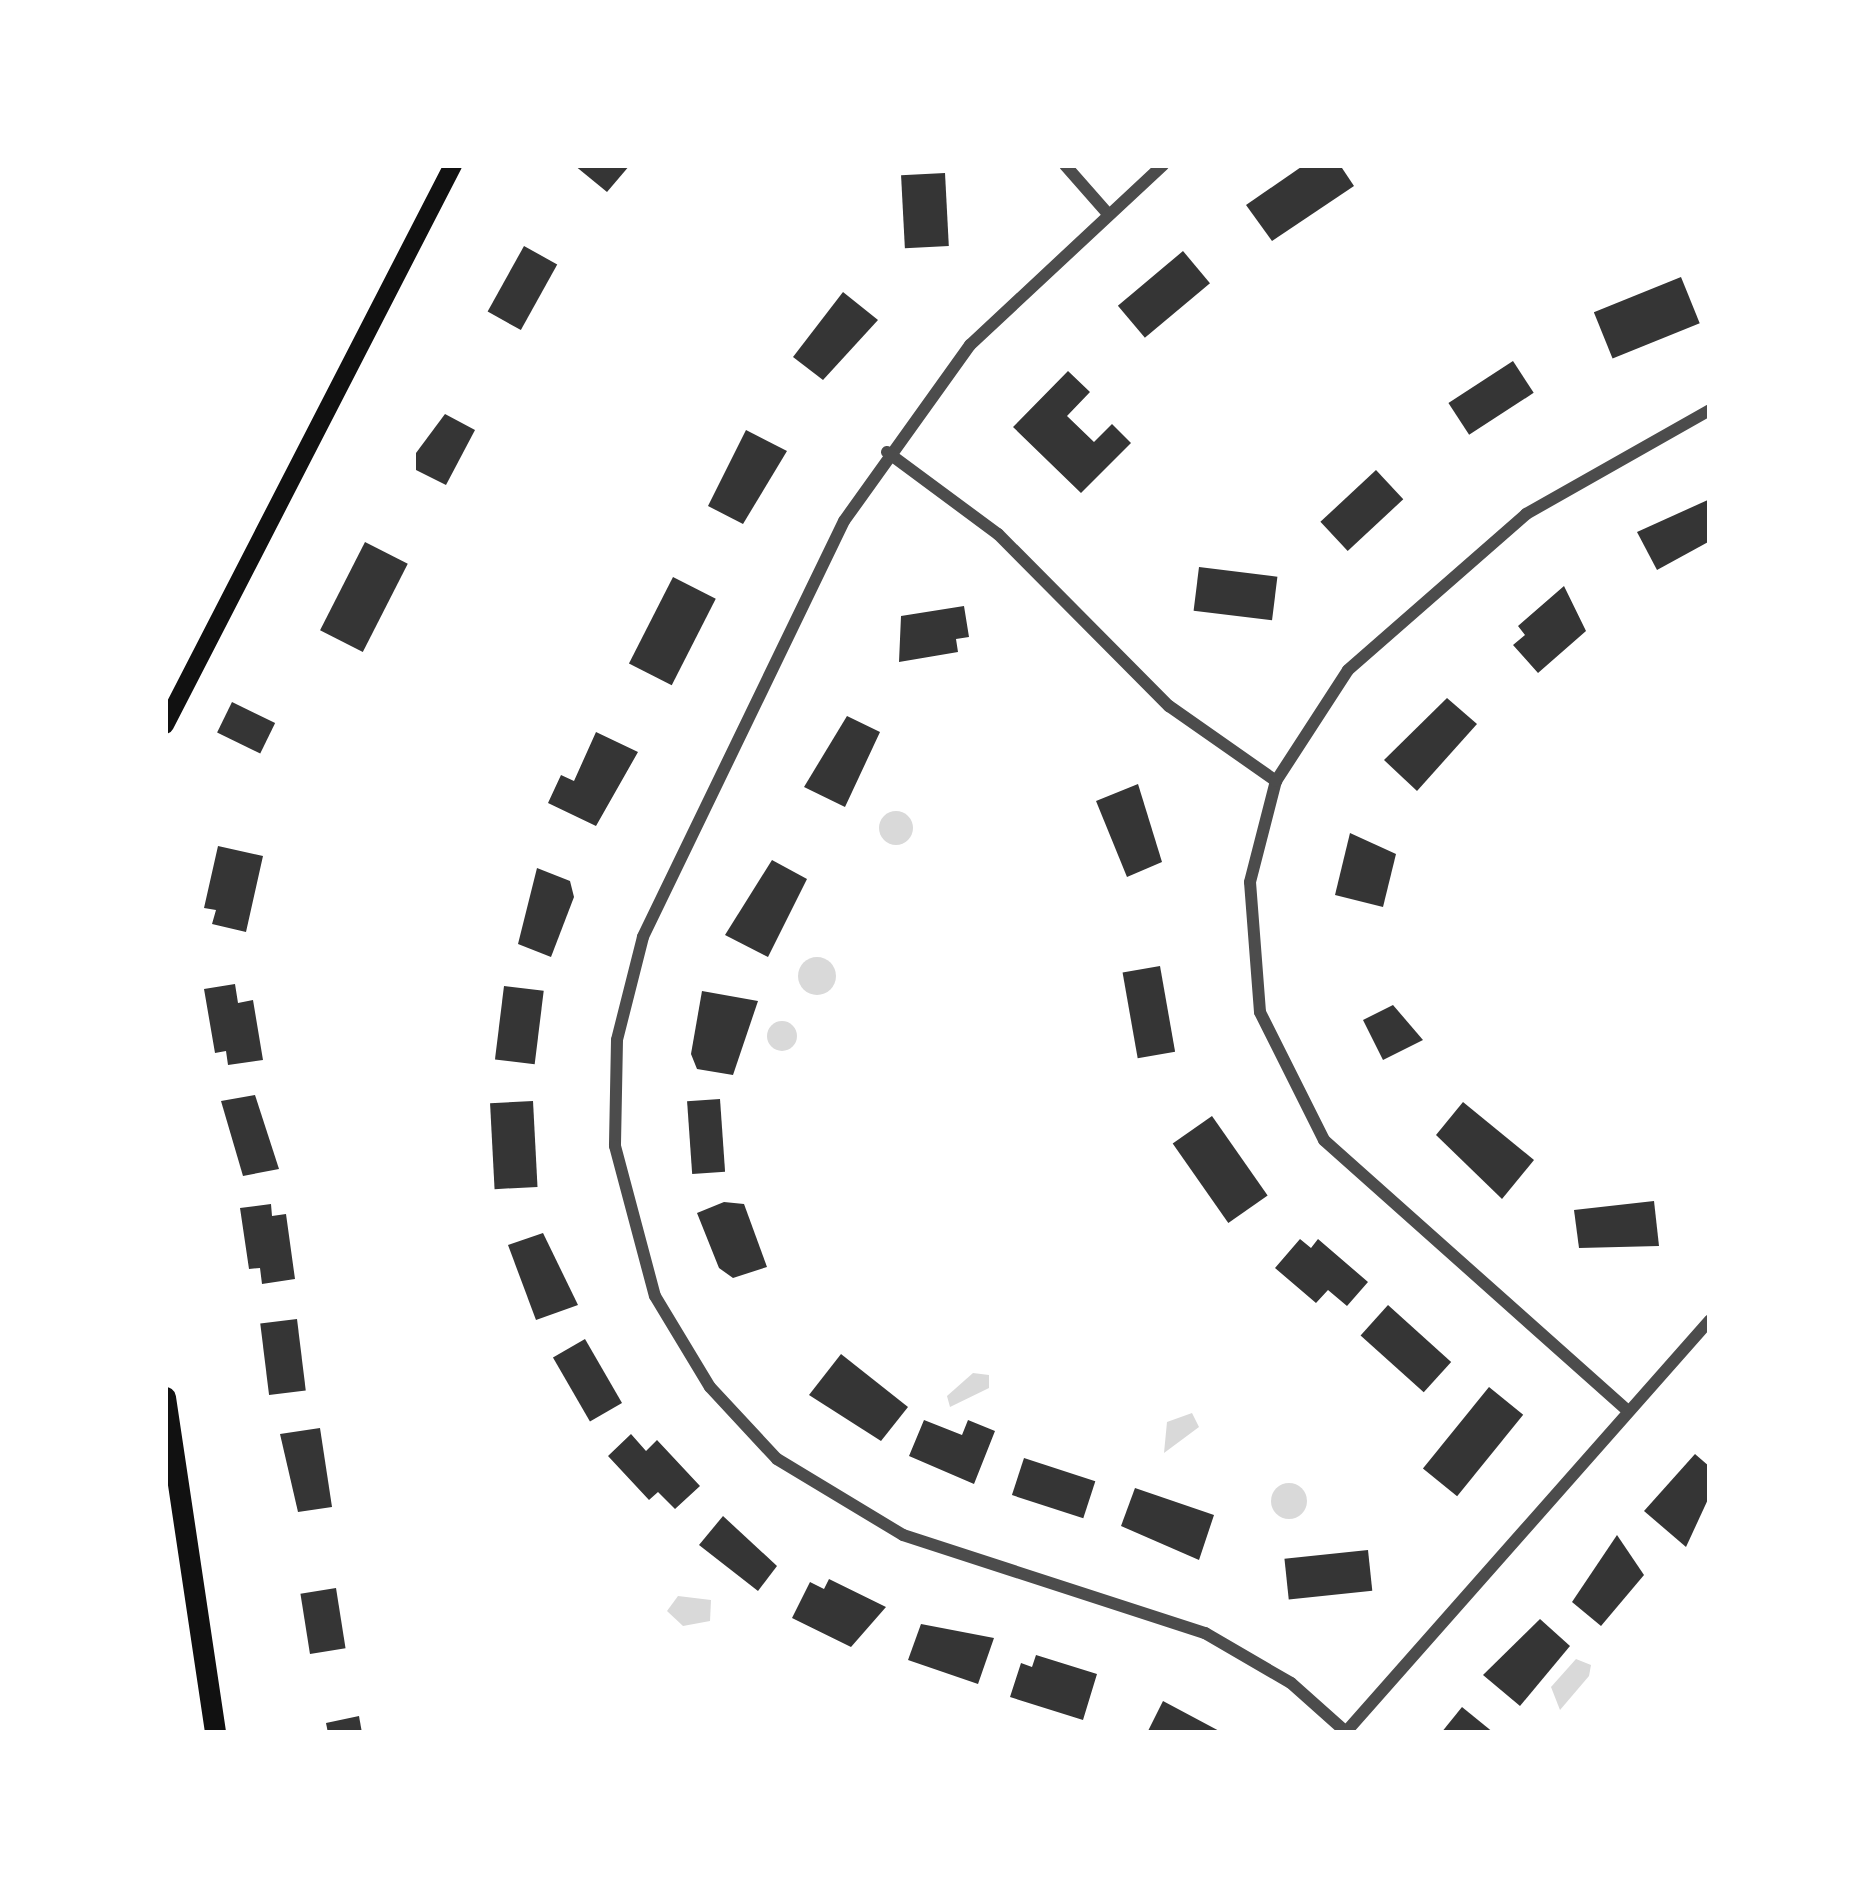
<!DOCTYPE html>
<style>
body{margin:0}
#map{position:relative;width:1875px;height:1898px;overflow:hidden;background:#fff;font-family:Roboto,sans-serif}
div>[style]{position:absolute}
.water>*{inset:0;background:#d9d9d9}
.round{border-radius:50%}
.building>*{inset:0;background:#353535;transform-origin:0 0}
.minor>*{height:12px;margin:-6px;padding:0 6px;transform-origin:6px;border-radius:6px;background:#4c4c4c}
.secondary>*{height:18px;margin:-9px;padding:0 9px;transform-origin:9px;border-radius:9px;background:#111}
.primary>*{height:21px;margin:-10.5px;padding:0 10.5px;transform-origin:10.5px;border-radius:10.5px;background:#111}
span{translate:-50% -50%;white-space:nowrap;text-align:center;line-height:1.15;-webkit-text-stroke:9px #fff;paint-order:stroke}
.frame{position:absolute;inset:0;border:168px solid #fff;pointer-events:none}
</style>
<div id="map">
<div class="water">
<i class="round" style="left:879px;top:811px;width:34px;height:34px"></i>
<i class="round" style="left:798px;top:957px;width:38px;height:38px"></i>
<i class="round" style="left:767px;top:1021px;width:30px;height:30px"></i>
<i style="clip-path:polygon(973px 1373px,989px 1375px,989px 1388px,950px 1407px,947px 1396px)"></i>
<i style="clip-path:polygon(1192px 1413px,1199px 1427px,1164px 1453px,1167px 1422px)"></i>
<i class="round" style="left:1271px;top:1483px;width:36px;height:36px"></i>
<i style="clip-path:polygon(678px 1596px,711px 1600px,710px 1621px,683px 1626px,667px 1611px)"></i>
<i style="clip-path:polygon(1576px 1659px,1591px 1665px,1589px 1676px,1560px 1710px,1551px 1687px)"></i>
</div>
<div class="building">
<i style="clip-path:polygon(574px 165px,630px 165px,607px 192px)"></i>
<i style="clip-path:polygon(1304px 165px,1340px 165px,1354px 186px,1272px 241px,1246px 205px)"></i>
<i style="left:945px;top:173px;width:73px;height:44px;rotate:87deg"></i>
<i style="left:524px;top:246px;width:38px;height:75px;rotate:29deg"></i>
<i style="left:1183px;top:251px;width:42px;height:85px;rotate:50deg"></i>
<i style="left:1681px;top:277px;width:50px;height:94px;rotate:68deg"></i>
<i style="clip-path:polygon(843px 292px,878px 320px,823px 380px,793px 357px)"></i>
<i style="left:1513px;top:361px;width:38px;height:77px;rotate:57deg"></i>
<i style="clip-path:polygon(1068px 371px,1090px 392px,1067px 416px,1094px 442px,1112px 424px,1131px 443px,1081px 493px,1013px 427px)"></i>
<i style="clip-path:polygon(445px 414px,475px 430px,446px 485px,416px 470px,416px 453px)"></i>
<i style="clip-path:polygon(746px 430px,787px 451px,743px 524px,708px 506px)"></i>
<i style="left:1376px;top:470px;width:40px;height:76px;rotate:47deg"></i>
<i style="clip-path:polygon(1710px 499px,1710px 541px,1657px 570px,1637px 532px)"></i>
<i style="left:365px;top:542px;width:48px;height:99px;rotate:27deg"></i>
<i style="left:1199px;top:567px;width:79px;height:44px;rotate:7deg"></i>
<i style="left:673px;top:577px;width:48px;height:97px;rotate:27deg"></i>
<i style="clip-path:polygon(1564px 586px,1586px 631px,1538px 673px,1513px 645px,1525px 635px,1518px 626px)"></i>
<i style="clip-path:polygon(964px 606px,969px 637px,956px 639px,958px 652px,899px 662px,901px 616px)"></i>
<i style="clip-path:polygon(1447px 698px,1477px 724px,1417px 791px,1384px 760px)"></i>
<i style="left:232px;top:702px;width:48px;height:34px;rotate:26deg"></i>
<i style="clip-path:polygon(847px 716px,880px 732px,845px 807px,804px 787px)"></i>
<i style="clip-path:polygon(596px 732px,638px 752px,596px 826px,548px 803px,561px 775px,574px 781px)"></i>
<i style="clip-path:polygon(1138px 784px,1162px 862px,1127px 877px,1096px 801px)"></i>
<i style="clip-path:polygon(1350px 833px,1396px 854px,1383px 907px,1335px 895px)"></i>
<i style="clip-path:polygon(218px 846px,263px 856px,246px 932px,212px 924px,216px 910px,204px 908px)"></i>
<i style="clip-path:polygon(772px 860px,807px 879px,768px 957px,725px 935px)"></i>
<i style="clip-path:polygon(537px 868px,570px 881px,574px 897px,551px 957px,518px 944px)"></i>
<i style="left:1160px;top:966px;width:87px;height:38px;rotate:80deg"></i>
<i style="clip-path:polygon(235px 984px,238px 1003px,253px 1000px,263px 1060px,228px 1065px,226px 1051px,215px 1053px,204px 989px)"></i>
<i style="left:504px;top:986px;width:40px;height:74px;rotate:7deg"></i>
<i style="clip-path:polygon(702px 991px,758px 1001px,733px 1075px,697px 1069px,691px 1054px)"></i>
<i style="clip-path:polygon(1393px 1005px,1423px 1040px,1383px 1060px,1363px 1020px)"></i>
<i style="clip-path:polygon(255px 1095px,279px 1169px,243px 1176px,221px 1101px)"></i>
<i style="left:720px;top:1099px;width:73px;height:33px;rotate:86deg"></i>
<i style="left:533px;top:1101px;width:86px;height:43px;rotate:87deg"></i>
<i style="clip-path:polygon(1463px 1102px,1534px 1160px,1502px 1199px,1436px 1135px)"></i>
<i style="left:1212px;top:1116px;width:97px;height:48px;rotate:55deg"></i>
<i style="clip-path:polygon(1654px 1201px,1659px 1246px,1579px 1248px,1574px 1210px)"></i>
<i style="clip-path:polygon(724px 1202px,744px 1204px,767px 1267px,733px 1278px,719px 1268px,697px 1213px)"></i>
<i style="clip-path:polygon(271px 1204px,272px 1216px,286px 1214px,295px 1279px,262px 1284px,260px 1268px,249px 1269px,240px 1208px)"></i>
<i style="clip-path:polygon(543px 1233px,578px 1305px,536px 1320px,508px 1245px)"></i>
<i style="clip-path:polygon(1300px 1239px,1311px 1248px,1318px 1239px,1368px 1282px,1347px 1306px,1328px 1290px,1316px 1303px,1275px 1268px)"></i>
<i style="left:1388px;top:1305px;width:85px;height:41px;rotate:42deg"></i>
<i style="left:297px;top:1319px;width:72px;height:37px;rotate:83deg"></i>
<i style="left:585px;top:1339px;width:74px;height:37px;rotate:60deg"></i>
<i style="clip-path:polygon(841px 1354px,908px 1407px,881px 1441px,809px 1395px)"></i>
<i style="left:1489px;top:1387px;width:44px;height:105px;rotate:39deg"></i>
<i style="clip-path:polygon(924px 1420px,962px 1435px,968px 1420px,995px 1431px,974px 1484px,909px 1456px)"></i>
<i style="clip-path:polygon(320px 1428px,332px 1507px,298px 1512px,280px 1434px)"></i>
<i style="clip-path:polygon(631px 1434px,646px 1451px,657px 1440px,700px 1486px,675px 1509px,658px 1492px,649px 1500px,608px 1456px)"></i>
<i style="clip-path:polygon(1695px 1454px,1710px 1467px,1710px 1495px,1686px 1547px,1644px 1511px)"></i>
<i style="left:1024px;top:1458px;width:75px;height:39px;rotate:18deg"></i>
<i style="clip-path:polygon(1135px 1488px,1214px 1515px,1199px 1560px,1121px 1526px)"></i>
<i style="clip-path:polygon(723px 1516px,777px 1566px,758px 1591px,699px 1545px)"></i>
<i style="clip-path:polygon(1617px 1535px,1644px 1575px,1601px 1626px,1572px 1602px)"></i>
<i style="left:1368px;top:1550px;width:41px;height:84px;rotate:84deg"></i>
<i style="clip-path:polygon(829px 1579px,886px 1607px,851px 1647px,792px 1618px,810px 1582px,824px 1589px)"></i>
<i style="left:336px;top:1588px;width:61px;height:36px;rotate:81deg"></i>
<i style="clip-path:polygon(1540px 1619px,1570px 1646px,1520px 1706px,1483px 1675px)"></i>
<i style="clip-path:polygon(921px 1624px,994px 1638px,978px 1684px,908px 1660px)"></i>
<i style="clip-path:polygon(1036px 1655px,1097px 1674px,1083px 1720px,1010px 1697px,1021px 1663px,1032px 1667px)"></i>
<i style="clip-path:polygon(1163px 1701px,1223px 1733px,1147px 1733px)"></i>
<i style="clip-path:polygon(1462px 1707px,1494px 1733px,1441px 1733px)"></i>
<i style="clip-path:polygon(359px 1716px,362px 1733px,328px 1733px,326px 1723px)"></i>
</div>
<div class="minor">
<i style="left:1065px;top:165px;width:65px;rotate:48.7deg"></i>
<i style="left:1163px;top:165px;width:264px;rotate:137deg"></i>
<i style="left:970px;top:345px;width:216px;rotate:125.6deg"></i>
<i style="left:844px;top:521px;width:462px;rotate:115.8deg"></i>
<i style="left:643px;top:937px;width:106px;rotate:104.2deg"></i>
<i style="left:617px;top:1040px;width:106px;rotate:91.1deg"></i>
<i style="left:615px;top:1146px;width:155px;rotate:75.1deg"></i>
<i style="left:655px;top:1296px;width:106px;rotate:58.9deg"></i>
<i style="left:710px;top:1387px;width:98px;rotate:47.1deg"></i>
<i style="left:777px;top:1459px;width:147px;rotate:31.1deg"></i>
<i style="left:903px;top:1535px;width:318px;rotate:18deg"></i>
<i style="left:1205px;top:1633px;width:99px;rotate:30.2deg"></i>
<i style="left:1291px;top:1683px;width:74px;rotate:41.7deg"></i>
<i style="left:887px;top:452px;width:138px;rotate:36.5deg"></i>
<i style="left:998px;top:534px;width:243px;rotate:45.2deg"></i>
<i style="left:1169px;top:706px;width:131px;rotate:35deg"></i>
<i style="left:1628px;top:1411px;width:407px;rotate:-138.3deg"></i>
<i style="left:1324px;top:1140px;width:143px;rotate:-116.6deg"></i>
<i style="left:1260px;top:1012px;width:130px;rotate:-94.4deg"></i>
<i style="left:1250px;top:882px;width:104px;rotate:-75.6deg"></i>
<i style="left:1276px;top:781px;width:132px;rotate:-57deg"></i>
<i style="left:1348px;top:670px;width:237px;rotate:-41.2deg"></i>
<i style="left:1526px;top:514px;width:211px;rotate:-29.5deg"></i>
<i style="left:1345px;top:1733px;width:551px;rotate:-48.53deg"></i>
</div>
<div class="secondary">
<i style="left:165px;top:725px;width:630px;rotate:-62.78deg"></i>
</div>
<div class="primary">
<i style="left:165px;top:1397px;width:340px;rotate:81.5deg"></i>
</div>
<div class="frame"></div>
</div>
